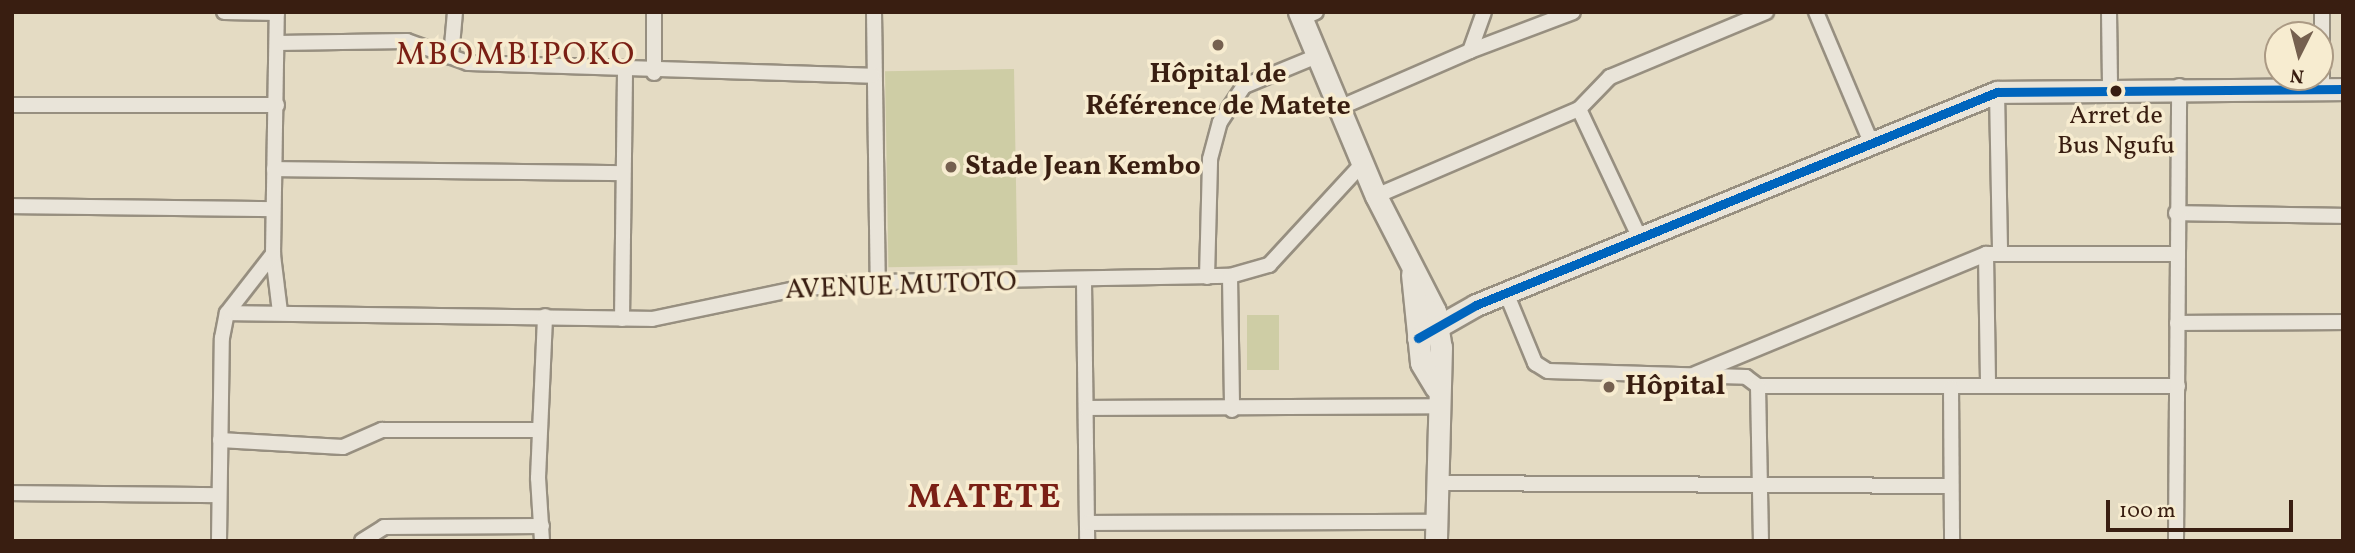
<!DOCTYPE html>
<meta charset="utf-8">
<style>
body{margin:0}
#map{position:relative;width:2355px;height:553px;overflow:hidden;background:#e4dbc3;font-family:Vollkorn,serif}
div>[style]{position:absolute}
.green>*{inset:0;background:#cecda5;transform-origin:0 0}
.roads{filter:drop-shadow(2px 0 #978f80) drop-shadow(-2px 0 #978f80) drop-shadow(0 2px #978f80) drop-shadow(0 -2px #978f80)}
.street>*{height:14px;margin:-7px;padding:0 7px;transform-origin:7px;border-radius:7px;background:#e9e4d9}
.secondary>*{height:21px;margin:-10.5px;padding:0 10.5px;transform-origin:10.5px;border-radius:10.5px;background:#e9e4d9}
.bus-1>*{height:9px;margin:-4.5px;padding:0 4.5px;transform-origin:4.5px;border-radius:4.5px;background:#0065bd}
.dots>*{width:19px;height:19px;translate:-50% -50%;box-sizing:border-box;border:4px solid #f7ecd0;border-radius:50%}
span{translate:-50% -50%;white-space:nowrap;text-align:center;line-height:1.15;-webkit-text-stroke:7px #f7ecd0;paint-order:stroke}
.bus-label{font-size:26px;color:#391e11}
.poi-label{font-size:28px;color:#391e11;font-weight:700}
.left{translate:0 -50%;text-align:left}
.street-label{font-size:28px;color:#391e11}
.quarter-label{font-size:32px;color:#7a1f14;letter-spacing:2px}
.district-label{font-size:35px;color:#7a1f14;font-weight:700;letter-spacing:2px}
.frame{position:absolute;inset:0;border:14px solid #391e11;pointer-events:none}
.north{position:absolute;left:2264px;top:21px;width:70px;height:70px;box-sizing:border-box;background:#f7ecd0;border:2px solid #ab9a84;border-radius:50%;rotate:186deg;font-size:19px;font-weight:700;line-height:28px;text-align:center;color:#391e11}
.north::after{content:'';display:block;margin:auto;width:24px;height:32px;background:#75604f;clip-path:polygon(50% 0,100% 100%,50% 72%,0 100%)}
.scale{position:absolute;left:2106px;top:500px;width:187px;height:32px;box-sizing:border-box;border:4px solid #391e11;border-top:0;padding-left:9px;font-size:21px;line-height:24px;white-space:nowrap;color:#391e11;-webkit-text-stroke:5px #f7ecd0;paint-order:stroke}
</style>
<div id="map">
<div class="green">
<i style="left:1014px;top:69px;width:196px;height:129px;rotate:89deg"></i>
<i style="left:1247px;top:315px;width:32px;height:55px"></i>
</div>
<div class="roads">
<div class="street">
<i style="left:224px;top:12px;width:53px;rotate:1.1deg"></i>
<i style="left:874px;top:12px;width:270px;rotate:89.2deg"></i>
<i style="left:1816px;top:12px;width:139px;rotate:67.1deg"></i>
<i style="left:2109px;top:12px;width:75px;rotate:89.2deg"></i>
<i style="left:1302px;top:18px;width:15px;rotate:-23deg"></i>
<i style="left:277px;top:43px;width:130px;rotate:-0.9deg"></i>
<i style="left:407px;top:41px;width:65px;rotate:19.8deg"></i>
<i style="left:468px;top:63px;width:405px;rotate:1.8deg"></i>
<i style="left:1470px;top:51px;width:110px;rotate:-20.7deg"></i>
<i style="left:451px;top:57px;width:45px;rotate:-84.9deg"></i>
<i style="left:654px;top:73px;width:61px;rotate:-90deg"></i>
<i style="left:2322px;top:88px;width:76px;rotate:-90deg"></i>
<i style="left:1997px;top:92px;width:161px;rotate:88.9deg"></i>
<i style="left:12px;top:105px;width:265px"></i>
<i style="left:1339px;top:108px;width:143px;rotate:-23.5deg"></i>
<i style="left:1470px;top:51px;width:41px;rotate:-70.3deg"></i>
<i style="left:1579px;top:109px;width:146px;rotate:64.8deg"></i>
<i style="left:274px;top:169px;width:349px;rotate:0.7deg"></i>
<i style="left:1376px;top:196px;width:221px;rotate:-23.2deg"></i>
<i style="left:1579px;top:109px;width:45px;rotate:-45.9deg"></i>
<i style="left:1610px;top:77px;width:169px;rotate:-22.6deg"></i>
<i style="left:12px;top:206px;width:261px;rotate:0.7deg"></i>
<i style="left:2176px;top:213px;width:167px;rotate:1deg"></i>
<i style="left:1986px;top:254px;width:132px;rotate:89.1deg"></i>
<i style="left:273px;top:255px;width:57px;rotate:83deg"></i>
<i style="left:1230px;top:276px;width:134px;rotate:89.1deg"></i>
<i style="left:1207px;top:277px;width:118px;rotate:-88.5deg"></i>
<i style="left:1210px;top:159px;width:38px;rotate:-75deg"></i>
<i style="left:1220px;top:122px;width:43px;rotate:-56.3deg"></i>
<i style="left:1244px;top:86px;width:79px;rotate:-22.3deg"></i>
<i style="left:1084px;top:282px;width:259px;rotate:89.3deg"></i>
<i style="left:1507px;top:295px;width:74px;rotate:67.6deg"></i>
<i style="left:1535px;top:363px;width:15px;rotate:32deg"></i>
<i style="left:1548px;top:371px;width:198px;rotate:1.7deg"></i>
<i style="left:1746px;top:377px;width:15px;rotate:37deg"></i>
<i style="left:1758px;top:386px;width:420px"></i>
<i style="left:227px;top:313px;width:425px;rotate:0.8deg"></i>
<i style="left:652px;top:319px;width:147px;rotate:-11.8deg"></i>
<i style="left:796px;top:289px;width:82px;rotate:-4.9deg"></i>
<i style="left:878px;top:282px;width:352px;rotate:-1deg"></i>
<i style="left:1230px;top:276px;width:41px;rotate:-15.8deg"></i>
<i style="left:1269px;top:265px;width:139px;rotate:-47.3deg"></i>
<i style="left:622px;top:319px;width:247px;rotate:-89.3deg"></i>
<i style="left:2177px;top:323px;width:166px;rotate:-0.3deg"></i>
<i style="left:1695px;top:374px;width:315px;rotate:-22.4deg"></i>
<i style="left:1986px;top:254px;width:190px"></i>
<i style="left:1758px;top:386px;width:155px;rotate:88.9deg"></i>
<i style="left:1951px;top:388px;width:153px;rotate:89.6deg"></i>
<i style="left:1086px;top:408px;width:351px;rotate:-0.3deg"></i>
<i style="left:220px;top:440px;width:123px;rotate:3.3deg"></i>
<i style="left:343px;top:447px;width:43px;rotate:-23.6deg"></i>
<i style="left:382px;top:430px;width:157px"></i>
<i style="left:1436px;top:483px;width:515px;rotate:0.33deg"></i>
<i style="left:12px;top:493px;width:206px;rotate:0.6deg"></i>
<i style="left:1087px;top:523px;width:349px;rotate:-0.2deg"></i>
<i style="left:219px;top:541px;width:203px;rotate:-89.2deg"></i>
<i style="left:222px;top:338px;width:25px;rotate:-79deg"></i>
<i style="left:227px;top:313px;width:75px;rotate:-52.1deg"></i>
<i style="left:273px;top:254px;width:242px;rotate:-89.1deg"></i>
<i style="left:362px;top:541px;width:26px;rotate:-32deg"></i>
<i style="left:384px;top:527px;width:158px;rotate:-0.4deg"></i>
<i style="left:542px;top:541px;width:63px;rotate:-93.6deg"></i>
<i style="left:538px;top:478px;width:162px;rotate:-87.5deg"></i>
<i style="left:2176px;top:541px;width:455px;rotate:-89.6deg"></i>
</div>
<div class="secondary">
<i style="left:1299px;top:12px;width:199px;rotate:67.3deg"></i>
<i style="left:1376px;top:196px;width:129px;rotate:62.8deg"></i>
<i style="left:1435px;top:311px;width:36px;rotate:81deg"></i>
<i style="left:1441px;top:347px;width:194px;rotate:91.5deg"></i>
<i style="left:1412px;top:274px;width:89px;rotate:84.2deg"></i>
<i style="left:1421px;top:363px;width:29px;rotate:59deg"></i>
<i style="left:1418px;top:338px;width:67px;rotate:-29.6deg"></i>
<i style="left:1476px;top:305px;width:563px;rotate:-22.24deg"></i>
<i style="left:1997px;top:92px;width:346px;rotate:-0.5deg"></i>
</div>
</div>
<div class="bus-1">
<i style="left:1418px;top:338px;width:67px;rotate:-29.6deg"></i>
<i style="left:1476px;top:305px;width:563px;rotate:-22.24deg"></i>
<i style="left:1997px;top:92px;width:346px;rotate:-0.5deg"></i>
</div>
<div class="dots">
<i style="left:1218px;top:45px;background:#75604f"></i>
<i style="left:2116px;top:91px;background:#391e11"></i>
<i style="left:951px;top:167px;background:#75604f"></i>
<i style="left:1609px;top:387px;background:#75604f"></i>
</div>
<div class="bus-label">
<span style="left:2116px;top:132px">Arret de<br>Bus Ngufu</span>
</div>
<div class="poi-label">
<span style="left:1218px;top:91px">Hôpital de<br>Référence de Matete</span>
<span class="left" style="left:965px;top:167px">Stade Jean Kembo</span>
<span class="left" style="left:1625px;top:387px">Hôpital</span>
</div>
<div class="street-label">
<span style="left:901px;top:287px;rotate:-2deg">AVENUE MUTOTO</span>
</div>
<div class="quarter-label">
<span style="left:516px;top:56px">MBOMBIPOKO</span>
</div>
<div class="district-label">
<span style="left:985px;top:498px">MATETE</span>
</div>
<div class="frame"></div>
<div class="north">N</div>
<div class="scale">100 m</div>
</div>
